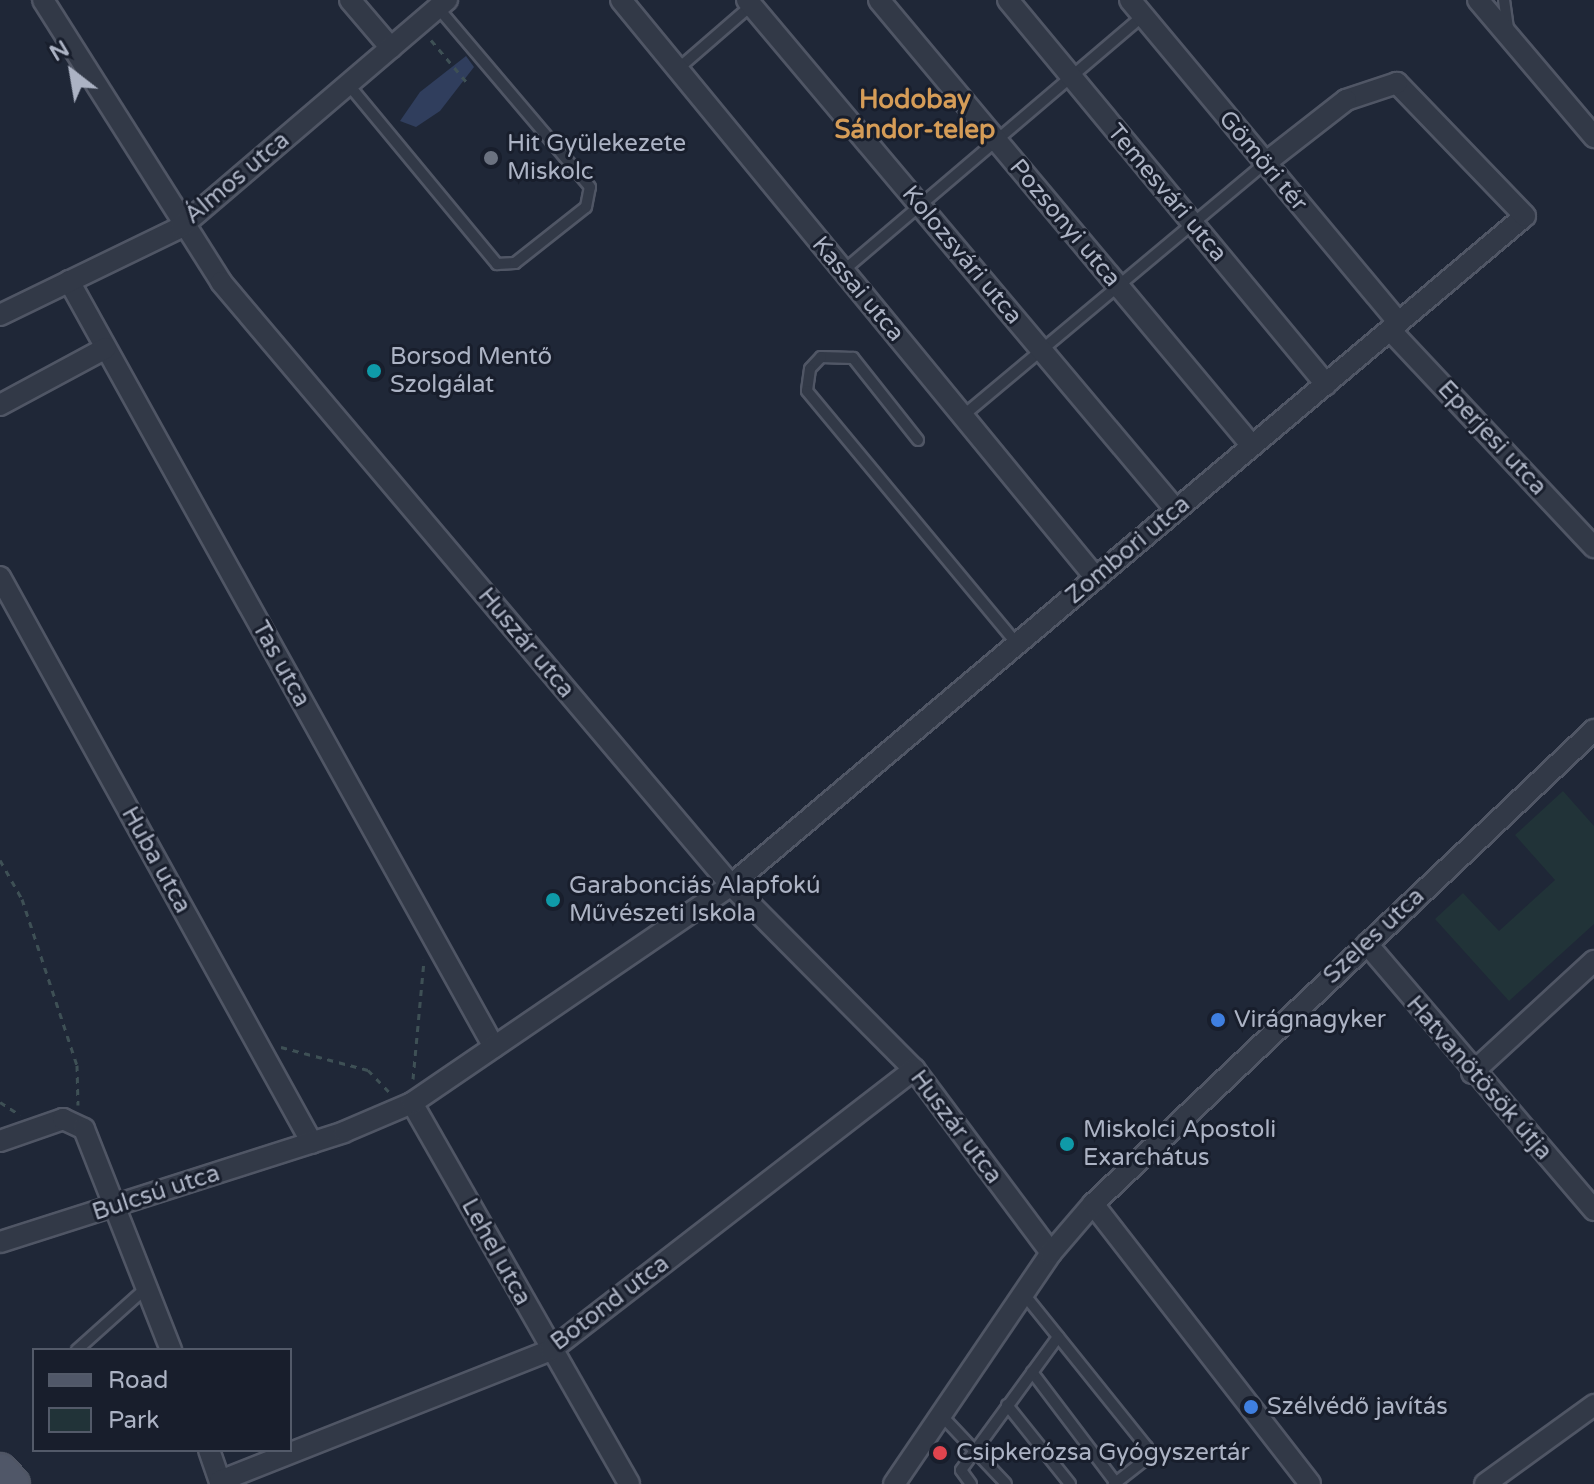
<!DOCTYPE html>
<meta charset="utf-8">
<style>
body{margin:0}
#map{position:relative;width:1594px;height:1484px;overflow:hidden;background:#1f2737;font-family:"Varela Round",sans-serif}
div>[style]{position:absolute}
.green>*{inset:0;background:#213338}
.water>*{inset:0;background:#303e5d}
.path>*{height:3px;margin-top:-1.5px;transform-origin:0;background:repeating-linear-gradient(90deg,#3e5055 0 6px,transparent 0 12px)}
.roads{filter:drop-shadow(2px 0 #505665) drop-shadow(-2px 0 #505665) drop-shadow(0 2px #505665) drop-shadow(0 -2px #505665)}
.lane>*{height:10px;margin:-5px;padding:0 5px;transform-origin:5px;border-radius:5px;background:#323947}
.street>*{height:20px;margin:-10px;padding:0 10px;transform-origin:10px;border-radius:10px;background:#323947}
.primary>*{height:32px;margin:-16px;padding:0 16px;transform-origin:16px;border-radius:16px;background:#505768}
.dots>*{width:22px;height:22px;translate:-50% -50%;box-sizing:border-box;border:4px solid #181e2c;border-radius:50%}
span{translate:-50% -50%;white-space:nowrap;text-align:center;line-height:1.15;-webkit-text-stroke:6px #181e2c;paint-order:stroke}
.poi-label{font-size:24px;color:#acb3c4}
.left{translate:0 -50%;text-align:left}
.street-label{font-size:24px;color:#acb3c4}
.neighbourhood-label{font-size:26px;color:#d59c57;font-weight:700}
.legend{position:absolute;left:32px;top:1348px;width:260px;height:104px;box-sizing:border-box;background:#181e2c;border:2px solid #535a69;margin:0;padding:10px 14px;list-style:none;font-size:24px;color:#acb3c4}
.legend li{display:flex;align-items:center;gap:16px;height:40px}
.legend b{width:40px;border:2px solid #535a69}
.north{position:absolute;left:32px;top:32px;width:80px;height:80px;-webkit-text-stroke:6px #181e2c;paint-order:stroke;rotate:329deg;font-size:22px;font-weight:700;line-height:32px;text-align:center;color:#acb3c4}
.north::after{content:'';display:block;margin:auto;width:28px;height:36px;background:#acb3c4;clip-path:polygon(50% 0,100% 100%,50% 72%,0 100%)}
</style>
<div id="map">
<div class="green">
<i style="clip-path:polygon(1563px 791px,1594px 826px,1594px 924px,1509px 1001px,1435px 919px,1463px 893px,1499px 931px,1555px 880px,1515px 835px)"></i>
</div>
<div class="water">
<i style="clip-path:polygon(466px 56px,474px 67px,440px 111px,416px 127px,400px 121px,420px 92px)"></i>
</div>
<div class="path">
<i style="left:431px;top:40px;width:59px;rotate:49.8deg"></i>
<i style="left:0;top:860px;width:45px;rotate:60.6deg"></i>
<i style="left:22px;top:899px;width:175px;rotate:71.7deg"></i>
<i style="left:77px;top:1065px;width:40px;rotate:88.6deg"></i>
<i style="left:281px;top:1047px;width:90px;rotate:14.8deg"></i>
<i style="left:368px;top:1070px;width:33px;rotate:46deg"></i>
<i style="left:413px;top:1079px;width:120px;rotate:-84.7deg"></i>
<i style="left:0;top:1102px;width:24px;rotate:33deg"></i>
</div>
<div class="roads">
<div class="lane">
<i style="left:1504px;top:0;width:27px;rotate:82deg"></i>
<i style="left:679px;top:68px;width:98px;rotate:-40.9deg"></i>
<i style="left:348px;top:84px;width:234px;rotate:50.4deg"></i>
<i style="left:497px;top:264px;width:18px;rotate:-3deg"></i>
<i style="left:515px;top:263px;width:90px;rotate:-38.3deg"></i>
<i style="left:586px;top:207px;width:20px;rotate:-79deg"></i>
<i style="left:590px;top:187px;width:235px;rotate:-130.3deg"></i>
<i style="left:843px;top:271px;width:394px;rotate:-40.4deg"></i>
<i style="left:964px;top:415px;width:393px;rotate:-39.9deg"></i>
<i style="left:918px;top:440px;width:105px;rotate:-128.4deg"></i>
<i style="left:853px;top:358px;width:32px;rotate:-178deg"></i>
<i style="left:821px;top:357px;width:16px;rotate:133deg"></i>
<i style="left:810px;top:369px;width:22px;rotate:98deg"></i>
<i style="left:807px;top:391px;width:329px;rotate:50.3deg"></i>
<i style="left:1023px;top:1293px;width:198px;rotate:51.2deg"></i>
<i style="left:1147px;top:1447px;width:12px;rotate:95deg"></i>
<i style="left:1146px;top:1459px;width:41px;rotate:142deg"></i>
<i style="left:77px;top:1350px;width:93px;rotate:-41.9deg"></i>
<i style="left:1032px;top:1372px;width:139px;rotate:52.9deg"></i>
<i style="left:1007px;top:1405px;width:101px;rotate:51.4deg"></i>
<i style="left:942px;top:1416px;width:93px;rotate:46.7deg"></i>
<i style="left:971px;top:1484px;width:17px;rotate:-126deg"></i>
<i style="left:961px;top:1470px;width:165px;rotate:-53.9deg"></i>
</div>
<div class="street">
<i style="left:43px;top:0;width:333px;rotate:57.7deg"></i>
<i style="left:221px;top:282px;width:790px;rotate:49.78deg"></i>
<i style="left:731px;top:885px;width:260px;rotate:45.2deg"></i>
<i style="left:914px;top:1069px;width:229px;rotate:53.3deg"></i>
<i style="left:350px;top:0;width:63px;rotate:49.5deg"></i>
<i style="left:621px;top:0;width:748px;rotate:50.59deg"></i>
<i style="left:747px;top:0;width:666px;rotate:49.93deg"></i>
<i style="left:879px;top:0;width:581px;rotate:50.09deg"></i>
<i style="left:1008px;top:0;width:499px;rotate:50.4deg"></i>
<i style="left:1130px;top:0;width:419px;rotate:50.2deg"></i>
<i style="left:1478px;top:0;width:180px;rotate:49.7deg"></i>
<i style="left:69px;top:281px;width:876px;rotate:60.98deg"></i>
<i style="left:0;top:315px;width:201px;rotate:-25.9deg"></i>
<i style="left:181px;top:227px;width:350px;rotate:-40.5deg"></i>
<i style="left:1390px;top:330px;width:298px;rotate:46.8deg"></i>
<i style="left:0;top:405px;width:120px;rotate:-28.3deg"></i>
<i style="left:0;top:577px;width:646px;rotate:61.13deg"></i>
<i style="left:1367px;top:944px;width:350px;rotate:49.5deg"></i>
<i style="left:1472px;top:1073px;width:166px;rotate:-42.6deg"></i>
<i style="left:412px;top:1103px;width:438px;rotate:60.3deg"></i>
<i style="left:0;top:1141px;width:67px;rotate:-19.2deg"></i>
<i style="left:63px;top:1119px;width:23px;rotate:25deg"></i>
<i style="left:84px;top:1129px;width:238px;rotate:68.5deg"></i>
<i style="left:1093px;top:1204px;width:354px;rotate:52.2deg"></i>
<i style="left:0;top:1242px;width:361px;rotate:-17.7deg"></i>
<i style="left:344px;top:1132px;width:74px;rotate:-23.1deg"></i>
<i style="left:412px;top:1103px;width:386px;rotate:-34.3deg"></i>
<i style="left:731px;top:885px;width:1038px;rotate:-40.12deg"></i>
<i style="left:1525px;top:216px;width:185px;rotate:-133.9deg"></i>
<i style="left:1397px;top:83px;width:54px;rotate:161.6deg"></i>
<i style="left:1346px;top:100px;width:103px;rotate:142.1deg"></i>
<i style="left:209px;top:1450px;width:36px;rotate:71deg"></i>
<i style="left:220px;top:1481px;width:356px;rotate:-21.6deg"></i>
<i style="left:551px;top:1350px;width:459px;rotate:-37.7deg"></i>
<i style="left:894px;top:1484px;width:279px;rotate:-55.8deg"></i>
<i style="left:1051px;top:1253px;width:65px;rotate:-49.4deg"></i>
<i style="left:1093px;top:1204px;width:690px;rotate:-43.41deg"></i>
<i style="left:1485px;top:1484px;width:135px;rotate:-35.9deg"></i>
</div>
<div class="primary">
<i style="left:0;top:1470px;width:19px;rotate:47deg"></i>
</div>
</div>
<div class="dots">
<i style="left:491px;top:158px;background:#6b7280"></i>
<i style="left:374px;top:371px;background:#0f9aa8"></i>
<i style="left:553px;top:900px;background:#0f9aa8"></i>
<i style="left:1218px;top:1020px;background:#3f7fe0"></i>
<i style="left:1067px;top:1144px;background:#0f9aa8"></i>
<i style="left:1251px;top:1407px;background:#3f7fe0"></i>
<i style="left:940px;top:1453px;background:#e0444e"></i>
</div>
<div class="poi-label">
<span class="left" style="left:507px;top:158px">Hit Gyülekezete<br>Miskolc</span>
<span class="left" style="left:390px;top:371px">Borsod Mentő<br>Szolgálat</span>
<span class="left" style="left:569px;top:900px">Garabonciás Alapfokú<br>Művészeti Iskola</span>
<span class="left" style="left:1234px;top:1020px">Virágnagyker</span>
<span class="left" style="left:1083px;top:1144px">Miskolci Apostoli<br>Exarchátus</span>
<span class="left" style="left:1267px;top:1407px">Szélvédő javítás</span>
<span class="left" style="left:956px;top:1453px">Csipkerózsa Gyógyszertár</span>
</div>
<div class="street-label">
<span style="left:1263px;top:161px;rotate:50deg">Gömöri tér</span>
<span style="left:237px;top:178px;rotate:-40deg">Álmos utca</span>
<span style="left:1167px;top:193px;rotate:50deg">Temesvári utca</span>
<span style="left:1065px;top:223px;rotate:50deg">Pozsonyi utca</span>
<span style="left:962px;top:255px;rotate:50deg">Kolozsvári utca</span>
<span style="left:858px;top:289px;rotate:50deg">Kassai utca</span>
<span style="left:1492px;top:438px;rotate:47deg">Eperjesi utca</span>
<span style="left:1128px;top:550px;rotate:-40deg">Zombori utca</span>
<span style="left:526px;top:643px;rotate:50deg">Huszár utca</span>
<span style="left:281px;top:664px;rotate:61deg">Tas utca</span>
<span style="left:156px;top:860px;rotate:61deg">Huba utca</span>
<span style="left:1374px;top:936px;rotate:-43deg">Szeles utca</span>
<span style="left:1479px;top:1078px;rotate:49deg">Hatvanötösök útja</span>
<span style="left:956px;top:1127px;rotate:53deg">Huszár utca</span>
<span style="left:156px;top:1193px;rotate:-18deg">Bulcsú utca</span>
<span style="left:496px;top:1252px;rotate:61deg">Lehel utca</span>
<span style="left:610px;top:1303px;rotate:-37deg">Botond utca</span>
</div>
<div class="neighbourhood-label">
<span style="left:915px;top:115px">Hodobay<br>Sándor-telep</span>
</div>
<ul class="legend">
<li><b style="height:10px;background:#505768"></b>Road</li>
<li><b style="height:22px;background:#213338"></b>Park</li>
</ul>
<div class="north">N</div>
</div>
